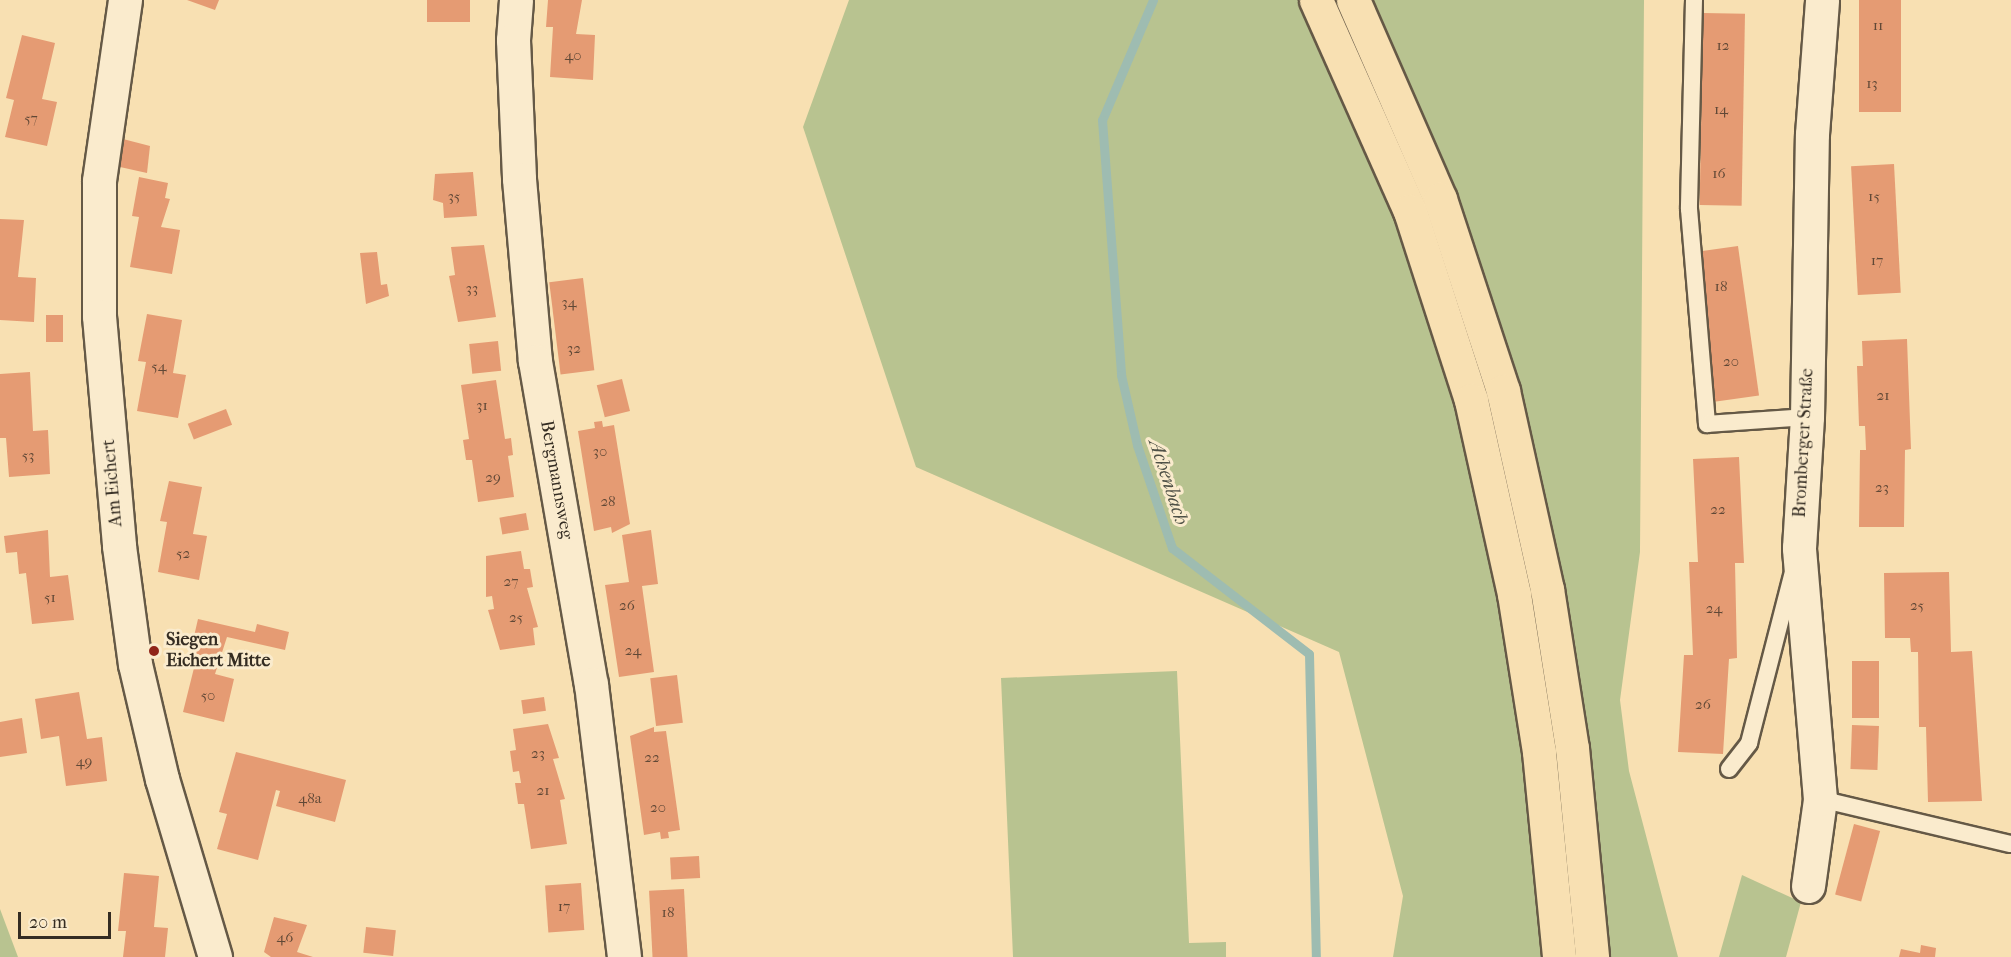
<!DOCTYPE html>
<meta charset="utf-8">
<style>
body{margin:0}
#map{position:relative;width:2011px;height:957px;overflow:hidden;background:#f8e0b2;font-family:"IM FELL French Canon",serif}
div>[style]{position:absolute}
.green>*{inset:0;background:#b8c390}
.stream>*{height:9px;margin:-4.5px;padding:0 4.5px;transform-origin:4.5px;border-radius:4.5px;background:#9ebcb1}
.building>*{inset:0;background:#e59b73;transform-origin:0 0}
.roads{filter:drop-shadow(2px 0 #655946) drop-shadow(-2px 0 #655946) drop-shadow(0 2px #655946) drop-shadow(0 -2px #655946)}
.service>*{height:16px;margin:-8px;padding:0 8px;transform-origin:8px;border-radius:8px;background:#faebcd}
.minor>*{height:33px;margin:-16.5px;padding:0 16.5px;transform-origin:16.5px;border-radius:16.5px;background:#faebcd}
.tertiary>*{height:33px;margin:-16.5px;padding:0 16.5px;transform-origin:16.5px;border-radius:16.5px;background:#faebcd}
.trunk>*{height:33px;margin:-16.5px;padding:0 16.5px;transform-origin:16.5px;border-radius:16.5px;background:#f8e0b2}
.dots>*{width:16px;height:16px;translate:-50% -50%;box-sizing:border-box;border:3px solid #faebcd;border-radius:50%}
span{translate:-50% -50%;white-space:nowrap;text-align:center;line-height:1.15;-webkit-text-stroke:6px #faebcd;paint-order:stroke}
.number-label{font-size:15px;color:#604836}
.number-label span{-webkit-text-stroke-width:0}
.street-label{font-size:18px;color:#342c22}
.poi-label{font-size:18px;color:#342c22;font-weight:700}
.left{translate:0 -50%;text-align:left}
.water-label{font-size:20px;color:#4e5046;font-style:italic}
.scale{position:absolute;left:18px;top:912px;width:93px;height:27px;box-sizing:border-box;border:3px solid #342c22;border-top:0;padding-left:8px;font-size:18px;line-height:21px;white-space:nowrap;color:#342c22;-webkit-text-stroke:4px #faebcd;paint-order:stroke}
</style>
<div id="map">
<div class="green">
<i style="clip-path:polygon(849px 0,1644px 0,1640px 552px,1620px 700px,1629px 771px,1678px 957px,1393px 957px,1403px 896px,1339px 652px,916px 467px,803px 127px)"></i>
<i style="clip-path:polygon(1177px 671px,1189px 943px,1226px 942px,1226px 957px,1013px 957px,1001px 678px)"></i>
<i style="clip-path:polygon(1742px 875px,1801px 902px,1786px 957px,1719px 957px)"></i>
<i style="clip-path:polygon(0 909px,18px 957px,0 957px)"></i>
</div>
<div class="stream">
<i style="left:1153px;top:0;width:130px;rotate:113deg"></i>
<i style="left:1102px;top:120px;width:256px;rotate:85.7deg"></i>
<i style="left:1121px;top:375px;width:72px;rotate:77.1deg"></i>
<i style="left:1137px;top:445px;width:109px;rotate:71.2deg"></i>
<i style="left:1172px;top:548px;width:173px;rotate:37.7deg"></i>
<i style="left:1309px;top:654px;width:303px;rotate:88.7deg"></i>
</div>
<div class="building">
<i style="clip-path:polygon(187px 0,219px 0,215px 10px)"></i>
<i style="left:427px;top:0;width:43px;height:22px"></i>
<i style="clip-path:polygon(548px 0,582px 0,576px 34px,595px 35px,593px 80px,550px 77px,553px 27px,546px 27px)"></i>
<i style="left:1859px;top:0;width:42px;height:112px"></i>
<i style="left:1703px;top:13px;width:42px;height:192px;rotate:1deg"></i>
<i style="clip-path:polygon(22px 35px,55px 43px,42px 99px,57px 102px,47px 146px,5px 137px,14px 100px,6px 98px)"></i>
<i style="clip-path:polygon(123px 139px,150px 146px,147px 173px,120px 167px)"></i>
<i style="left:1894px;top:164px;width:129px;height:43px;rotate:87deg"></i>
<i style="clip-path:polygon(473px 172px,477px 216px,444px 218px,443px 203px,433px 200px,435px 174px)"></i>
<i style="clip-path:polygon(139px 177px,168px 183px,165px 198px,170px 199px,161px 227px,180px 230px,172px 274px,130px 267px,139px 217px,132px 216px)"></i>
<i style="clip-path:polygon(0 219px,24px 220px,18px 277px,36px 278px,34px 322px,0 320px)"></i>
<i style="clip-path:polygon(484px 245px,496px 317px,458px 322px,449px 276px,455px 275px,451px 247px)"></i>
<i style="left:1738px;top:246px;width:151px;height:45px;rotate:82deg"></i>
<i style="clip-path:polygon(377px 252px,381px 285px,387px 284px,389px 296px,366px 304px,360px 253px)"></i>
<i style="left:583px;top:278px;width:93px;height:34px;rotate:83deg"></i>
<i style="clip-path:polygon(147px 314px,182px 320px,173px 373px,186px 375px,178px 418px,137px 411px,146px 362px,138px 361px)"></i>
<i style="left:46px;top:315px;width:17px;height:27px"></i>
<i style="clip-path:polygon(1907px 339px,1911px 449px,1905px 450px,1904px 527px,1859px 527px,1860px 450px,1866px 450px,1865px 426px,1859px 426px,1857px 366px,1863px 366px,1862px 341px)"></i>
<i style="left:498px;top:341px;width:30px;height:29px;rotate:84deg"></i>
<i style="clip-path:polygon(30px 372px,33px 431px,48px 430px,50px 474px,9px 477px,6px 438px,0 438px,0 374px)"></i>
<i style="left:622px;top:379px;width:33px;height:26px;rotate:76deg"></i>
<i style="clip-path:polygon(496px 380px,505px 439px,511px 438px,513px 455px,508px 456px,514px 497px,478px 502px,472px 460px,466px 460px,463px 440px,469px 439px,461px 385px)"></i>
<i style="left:226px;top:409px;width:17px;height:41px;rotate:69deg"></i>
<i style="clip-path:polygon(602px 421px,603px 427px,614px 425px,630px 524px,612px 533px,611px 527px,594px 531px,578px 431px,595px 428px,594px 422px)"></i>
<i style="clip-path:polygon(1739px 457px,1744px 563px,1735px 563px,1737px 658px,1729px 659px,1723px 754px,1678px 752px,1684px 655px,1693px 655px,1689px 562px,1698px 562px,1693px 459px)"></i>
<i style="clip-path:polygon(169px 481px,202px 487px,193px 534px,207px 536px,199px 580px,158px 572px,167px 522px,160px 521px)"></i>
<i style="left:526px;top:513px;width:17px;height:27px;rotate:80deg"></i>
<i style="clip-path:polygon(48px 530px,50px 577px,68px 575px,74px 620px,32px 624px,26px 573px,19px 574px,17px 552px,6px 553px,4px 536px)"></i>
<i style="clip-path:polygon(651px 530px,658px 584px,642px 586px,654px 672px,619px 677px,605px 585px,629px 582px,622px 535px)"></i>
<i style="clip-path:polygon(521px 551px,524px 569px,530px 569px,533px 587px,527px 588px,538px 627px,533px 628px,535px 645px,500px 650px,488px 610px,494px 609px,492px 596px,486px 597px,486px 556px)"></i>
<i style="clip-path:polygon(1949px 572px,1951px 652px,1972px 651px,1982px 801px,1928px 802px,1926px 727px,1919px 727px,1918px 652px,1911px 652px,1910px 638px,1885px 638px,1884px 573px)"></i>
<i style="clip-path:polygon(198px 619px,255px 632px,257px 624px,289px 632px,285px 650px,227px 637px,215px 674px,234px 679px,224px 722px,183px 712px,195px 664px,188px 662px)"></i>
<i style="left:1852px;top:661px;width:27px;height:57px"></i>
<i style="left:677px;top:675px;width:48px;height:27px;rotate:83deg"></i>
<i style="clip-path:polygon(79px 692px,87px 739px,102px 737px,107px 781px,66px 786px,59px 736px,41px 739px,35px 699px)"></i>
<i style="left:544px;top:697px;width:14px;height:23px;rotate:82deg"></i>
<i style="clip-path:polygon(22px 718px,27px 753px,0 757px,0 722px)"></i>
<i style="clip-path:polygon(548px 724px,559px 758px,553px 759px,565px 799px,560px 800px,567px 844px,531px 849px,524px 804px,518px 804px,515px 783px,521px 783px,519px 771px,513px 772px,510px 751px,516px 750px,513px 729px)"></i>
<i style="left:1852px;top:725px;width:27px;height:44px;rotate:2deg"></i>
<i style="clip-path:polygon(654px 727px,654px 732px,666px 731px,680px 830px,668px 832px,669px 838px,661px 839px,660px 832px,644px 835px,630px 736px)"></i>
<i style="clip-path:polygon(236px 752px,346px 780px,335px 822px,276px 806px,280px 791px,276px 790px,258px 860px,217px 849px,227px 814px,219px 812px)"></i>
<i style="left:1854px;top:824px;width:27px;height:73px;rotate:15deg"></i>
<i style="left:699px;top:856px;width:22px;height:29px;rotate:87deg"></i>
<i style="clip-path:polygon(124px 873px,159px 876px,154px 927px,168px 928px,165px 957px,123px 957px,126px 931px,118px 931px)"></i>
<i style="left:581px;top:883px;width:47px;height:36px;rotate:86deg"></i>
<i style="left:684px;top:889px;width:68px;height:35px;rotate:87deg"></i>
<i style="clip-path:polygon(274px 917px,307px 925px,297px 952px,313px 957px,271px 957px,264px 952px)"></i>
<i style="left:366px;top:927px;width:30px;height:26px;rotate:6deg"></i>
<i style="clip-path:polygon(1921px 945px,1936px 948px,1935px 957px,1899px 957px,1901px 949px,1920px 953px)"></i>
</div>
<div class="roads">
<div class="service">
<i style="left:1694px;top:0;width:209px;rotate:91.4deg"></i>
<i style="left:1689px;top:209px;width:216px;rotate:85.2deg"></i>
<i style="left:1707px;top:424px;width:100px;rotate:-4deg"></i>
<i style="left:1729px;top:769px;width:33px;rotate:-52deg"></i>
<i style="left:1749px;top:743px;width:173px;rotate:-75.6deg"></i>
<i style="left:1820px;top:799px;width:196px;rotate:13.3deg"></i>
</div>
<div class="minor">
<i style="left:516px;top:0;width:40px;rotate:94.3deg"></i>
<i style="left:513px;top:40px;width:139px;rotate:87.5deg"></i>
<i style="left:519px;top:179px;width:183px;rotate:85deg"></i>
<i style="left:535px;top:361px;width:328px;rotate:80.2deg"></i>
<i style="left:591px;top:684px;width:275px;rotate:83.1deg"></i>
<i style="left:1808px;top:886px;width:88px;rotate:-82.1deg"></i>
<i style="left:1820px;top:799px;width:252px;rotate:-94.8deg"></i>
<i style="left:1799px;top:548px;width:131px;rotate:-86.5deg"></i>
<i style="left:1807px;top:417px;width:283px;rotate:-89deg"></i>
<i style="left:1812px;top:134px;width:134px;rotate:-85.7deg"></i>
</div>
<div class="tertiary">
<i style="left:125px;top:0;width:183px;rotate:98.2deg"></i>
<i style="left:99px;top:181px;width:135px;rotate:90deg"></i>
<i style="left:99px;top:316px;width:231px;rotate:85deg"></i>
<i style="left:119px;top:546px;width:119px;rotate:82.3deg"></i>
<i style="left:135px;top:664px;width:118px;rotate:76.8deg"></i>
<i style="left:162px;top:779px;width:186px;rotate:73.4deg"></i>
</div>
<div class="trunk">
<i style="left:1316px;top:0;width:231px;rotate:66deg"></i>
<i style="left:1410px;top:211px;width:199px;rotate:72.1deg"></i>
<i style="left:1471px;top:400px;width:199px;rotate:77.5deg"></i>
<i style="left:1514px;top:594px;width:160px;rotate:81deg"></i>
<i style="left:1539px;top:752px;width:206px;rotate:84.4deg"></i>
<i style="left:1353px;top:0;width:217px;rotate:66.4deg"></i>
<i style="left:1440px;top:199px;width:202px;rotate:71.8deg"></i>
<i style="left:1503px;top:391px;width:203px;rotate:77.5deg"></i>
<i style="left:1547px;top:589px;width:161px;rotate:81.1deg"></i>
<i style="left:1572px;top:748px;width:210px;rotate:84.5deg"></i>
</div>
</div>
<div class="dots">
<i style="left:154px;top:651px;background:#8f2418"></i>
</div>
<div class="number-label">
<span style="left:1878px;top:26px">11</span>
<span style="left:1723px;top:46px">12</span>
<span style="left:573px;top:56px">40</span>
<span style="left:1872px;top:84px">13</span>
<span style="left:1721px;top:110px">14</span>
<span style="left:31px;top:119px">57</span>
<span style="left:1719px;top:174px">16</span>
<span style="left:454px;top:197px">35</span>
<span style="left:1874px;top:197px">15</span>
<span style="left:1877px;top:261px">17</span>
<span style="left:1721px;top:287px">18</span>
<span style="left:472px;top:289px">33</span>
<span style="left:569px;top:303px">34</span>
<span style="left:574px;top:349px">32</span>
<span style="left:1731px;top:362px">20</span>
<span style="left:159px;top:367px">54</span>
<span style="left:1883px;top:396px">21</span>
<span style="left:482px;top:406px">31</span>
<span style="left:600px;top:452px">30</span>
<span style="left:28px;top:456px">53</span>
<span style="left:493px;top:478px">29</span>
<span style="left:1882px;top:488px">23</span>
<span style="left:608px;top:502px">28</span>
<span style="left:1718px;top:510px">22</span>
<span style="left:183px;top:554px">52</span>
<span style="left:511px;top:582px">27</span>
<span style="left:50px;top:598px">51</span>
<span style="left:627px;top:606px">26</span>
<span style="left:1917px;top:606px">25</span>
<span style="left:1714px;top:609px">24</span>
<span style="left:516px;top:618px">25</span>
<span style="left:633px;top:651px">24</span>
<span style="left:208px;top:696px">50</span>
<span style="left:1703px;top:705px">26</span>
<span style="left:538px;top:754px">23</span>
<span style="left:652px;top:758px">22</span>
<span style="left:84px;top:762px">49</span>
<span style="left:543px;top:791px">21</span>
<span style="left:310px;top:799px">48a</span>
<span style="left:658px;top:808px">20</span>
<span style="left:564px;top:907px">17</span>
<span style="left:668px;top:913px">18</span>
<span style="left:285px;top:938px">46</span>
</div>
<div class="street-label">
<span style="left:1804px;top:443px;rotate:-87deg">Bromberger Straße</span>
<span style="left:556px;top:480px;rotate:80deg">Bergmannsweg</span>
<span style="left:113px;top:483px;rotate:-95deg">Am Eichert</span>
</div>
<div class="poi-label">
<span class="left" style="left:166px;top:651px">Siegen<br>Eichert Mitte</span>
</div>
<div class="water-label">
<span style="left:1169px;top:482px;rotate:72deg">Achenbach</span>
</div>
<div class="scale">20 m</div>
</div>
